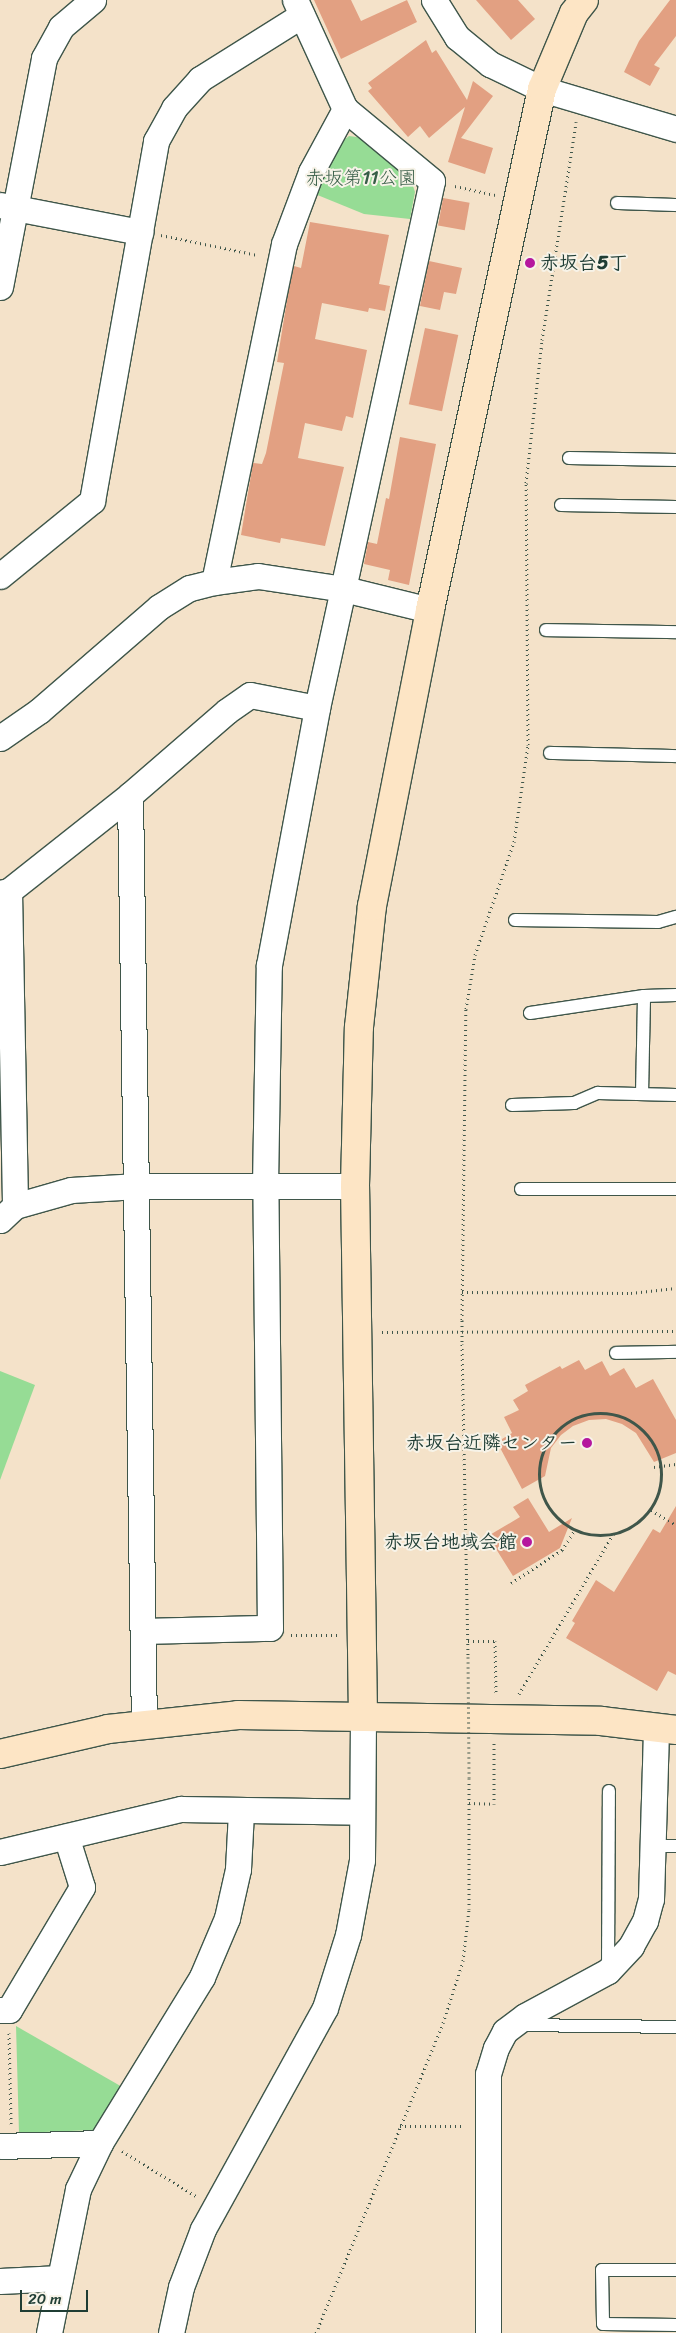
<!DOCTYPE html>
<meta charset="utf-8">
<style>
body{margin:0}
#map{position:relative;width:676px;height:2333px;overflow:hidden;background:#f4e2c9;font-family:Sriracha,"Klee One",sans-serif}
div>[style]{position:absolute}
.green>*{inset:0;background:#96dc95}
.building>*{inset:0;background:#e2a082;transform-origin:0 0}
.path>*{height:3px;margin-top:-1.5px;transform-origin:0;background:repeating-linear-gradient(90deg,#3f564a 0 1px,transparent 0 5px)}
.path>.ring{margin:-1.5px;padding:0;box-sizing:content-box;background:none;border:3px solid #3f564a;border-radius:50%}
.roads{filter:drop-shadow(1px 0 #3f564a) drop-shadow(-1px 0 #3f564a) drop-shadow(0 1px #3f564a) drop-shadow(0 -1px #3f564a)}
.lane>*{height:12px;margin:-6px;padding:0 6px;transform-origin:6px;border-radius:6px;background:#fff}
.street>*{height:25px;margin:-12.5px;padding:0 12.5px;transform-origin:12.5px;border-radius:12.5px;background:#fff}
.secondary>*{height:28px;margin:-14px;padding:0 14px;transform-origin:14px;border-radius:14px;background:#fde5c5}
.path-bridge>*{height:3px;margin-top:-1.5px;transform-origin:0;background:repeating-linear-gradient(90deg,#3f564a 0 1px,transparent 0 5px)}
.dots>*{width:14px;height:14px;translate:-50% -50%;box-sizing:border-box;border:2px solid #f7f3e8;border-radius:50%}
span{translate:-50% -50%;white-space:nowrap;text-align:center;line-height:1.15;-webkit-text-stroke:4px #f7f3e8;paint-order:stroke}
.park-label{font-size:19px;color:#375d47}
.poi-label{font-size:19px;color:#1f3d34;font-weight:700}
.left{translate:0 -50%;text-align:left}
.right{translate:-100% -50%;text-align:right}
.scale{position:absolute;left:20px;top:2290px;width:68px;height:22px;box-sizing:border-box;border:2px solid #1f3d34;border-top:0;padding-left:6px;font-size:15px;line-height:18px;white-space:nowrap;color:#1f3d34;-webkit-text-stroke:4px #f7f3e8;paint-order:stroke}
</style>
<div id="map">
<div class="green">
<i style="clip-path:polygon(349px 136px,364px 138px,411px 180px,415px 192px,410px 219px,364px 214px,315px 194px,338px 145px)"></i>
<i style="clip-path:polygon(0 1371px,35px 1385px,0 1480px)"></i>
<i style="clip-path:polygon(16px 2026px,124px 2088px,94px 2130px,19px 2133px)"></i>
</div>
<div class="building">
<i style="clip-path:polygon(314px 0,351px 0,361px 21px,407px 0,417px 22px,341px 59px)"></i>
<i style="clip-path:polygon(476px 0,518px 0,535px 19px,511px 40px)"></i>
<i style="clip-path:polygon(670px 0,676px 0,676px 36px,654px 65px,660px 68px,650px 86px,624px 72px,639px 41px)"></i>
<i style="clip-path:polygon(426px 40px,432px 53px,436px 50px,467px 100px,473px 81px,493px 96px,461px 138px,493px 148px,485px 174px,448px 162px,465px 107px,429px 138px,420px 126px,408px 137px,368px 91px,372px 88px,368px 83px)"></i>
<i style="left:443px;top:198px;width:27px;height:28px;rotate:10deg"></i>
<i style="clip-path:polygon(310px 222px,389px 235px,379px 284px,390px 286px,385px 311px,369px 308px,368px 312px,322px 303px,315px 339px,367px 350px,353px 418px,346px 416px,342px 431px,305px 423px,298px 458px,344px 467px,325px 546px,281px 538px,280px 543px,241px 535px,253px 463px,262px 464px,266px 453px,284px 363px,277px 362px,288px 294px,294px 266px,301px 268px)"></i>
<i style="clip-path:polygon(429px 261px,462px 268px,456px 294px,444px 292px,440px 310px,420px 306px)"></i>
<i style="left:425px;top:328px;width:34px;height:78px;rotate:12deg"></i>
<i style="clip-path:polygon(400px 437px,436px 444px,409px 585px,388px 580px,390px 570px,364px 564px,368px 542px,377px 544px,386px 498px,389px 499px)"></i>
<i style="clip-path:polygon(579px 1360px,585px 1370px,602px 1361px,610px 1376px,624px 1368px,636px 1388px,653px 1379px,676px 1420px,676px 1453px,654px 1462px,636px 1433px,622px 1424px,606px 1419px,589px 1420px,573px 1426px,561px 1435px,551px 1448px,545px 1476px,522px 1489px,497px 1442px,512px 1433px,504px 1417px,519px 1410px,513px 1400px,528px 1391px,525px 1385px,560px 1366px,562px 1369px)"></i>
<i style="clip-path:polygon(528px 1498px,549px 1532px,572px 1518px,560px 1548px,513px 1576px,488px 1536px,520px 1517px,513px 1507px)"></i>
<i style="clip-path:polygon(676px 1506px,676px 1675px,668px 1671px,657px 1691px,566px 1638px,575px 1623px,572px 1621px,596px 1580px,614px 1592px,653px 1529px,660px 1533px)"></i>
</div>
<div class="path">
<i style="left:455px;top:186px;width:41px;rotate:12.7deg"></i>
<i style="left:161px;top:235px;width:99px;rotate:11.7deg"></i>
<i style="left:462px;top:1292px;width:169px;rotate:0.3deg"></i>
<i style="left:631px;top:1293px;width:45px;rotate:-6.3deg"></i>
<i style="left:462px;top:1320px;width:311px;rotate:-89.3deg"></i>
<i style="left:466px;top:1009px;width:55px;rotate:-80.5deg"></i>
<i style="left:475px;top:955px;width:120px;rotate:-71deg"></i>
<i style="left:514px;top:842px;width:98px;rotate:-81.8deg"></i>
<i style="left:528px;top:745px;width:262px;rotate:-90.4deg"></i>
<i style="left:526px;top:483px;width:144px;rotate:-83.6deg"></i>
<i style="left:542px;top:340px;width:221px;rotate:-81.1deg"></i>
<i style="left:382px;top:1332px;width:294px;rotate:-0.2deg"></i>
<i style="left:462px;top:1344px;width:313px;rotate:88.9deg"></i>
<i class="ring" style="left:539px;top:1413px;width:119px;height:119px"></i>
<i style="left:654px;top:1467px;width:22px;rotate:-8deg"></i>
<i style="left:651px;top:1510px;width:29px;rotate:31deg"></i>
<i style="left:511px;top:1583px;width:61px;rotate:-32.9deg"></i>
<i style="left:562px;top:1550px;width:24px;rotate:-57deg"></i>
<i style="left:291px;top:1635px;width:46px"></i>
<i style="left:468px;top:1641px;width:27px"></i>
<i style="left:495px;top:1641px;width:53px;rotate:88.9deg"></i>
<i style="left:519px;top:1694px;width:187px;rotate:-59.5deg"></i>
<i style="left:469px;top:1803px;width:25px;rotate:2deg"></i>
<i style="left:494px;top:1804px;width:61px;rotate:-90deg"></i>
<i style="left:9px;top:2033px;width:91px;rotate:88.7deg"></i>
<i style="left:400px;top:2126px;width:65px"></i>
<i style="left:122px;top:2151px;width:87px;rotate:31.3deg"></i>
<i style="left:316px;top:2333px;width:335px;rotate:-67.7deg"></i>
<i style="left:443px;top:2023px;width:65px;rotate:-72.1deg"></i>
<i style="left:463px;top:1961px;width:52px;rotate:-83.4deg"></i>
<i style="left:469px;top:1909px;width:130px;rotate:-90deg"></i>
</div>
<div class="roads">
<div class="lane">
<i style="left:617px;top:203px;width:59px;rotate:1.9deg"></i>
<i style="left:569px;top:458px;width:107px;rotate:1.1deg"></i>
<i style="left:561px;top:505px;width:115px;rotate:1deg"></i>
<i style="left:546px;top:630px;width:130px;rotate:0.9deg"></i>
<i style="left:550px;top:753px;width:126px;rotate:1.4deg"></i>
<i style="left:515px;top:920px;width:143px;rotate:0.8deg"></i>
<i style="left:658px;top:922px;width:19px;rotate:-16deg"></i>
<i style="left:530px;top:1013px;width:115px;rotate:-8.5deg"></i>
<i style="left:644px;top:996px;width:32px;rotate:-2deg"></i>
<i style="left:642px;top:1094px;width:98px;rotate:-88.8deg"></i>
<i style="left:512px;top:1105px;width:62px;rotate:-1.8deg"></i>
<i style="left:574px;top:1103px;width:26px;rotate:-23deg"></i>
<i style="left:598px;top:1093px;width:78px;rotate:1.5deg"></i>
<i style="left:521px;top:1189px;width:155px"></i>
<i style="left:616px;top:1353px;width:60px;rotate:-1deg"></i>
<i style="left:653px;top:1846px;width:23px"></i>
<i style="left:608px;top:1968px;width:177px;rotate:-89.7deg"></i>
<i style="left:518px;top:2025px;width:158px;rotate:0.7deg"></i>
<i style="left:676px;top:2270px;width:74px;rotate:180deg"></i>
<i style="left:602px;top:2270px;width:54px;rotate:88.9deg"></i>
<i style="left:603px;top:2324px;width:73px;rotate:0.8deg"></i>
</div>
<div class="street">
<i style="left:434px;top:0;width:44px;rotate:58.1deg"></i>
<i style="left:457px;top:37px;width:43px;rotate:39.3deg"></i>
<i style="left:490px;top:64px;width:58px;rotate:25.7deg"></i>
<i style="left:542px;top:89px;width:140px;rotate:16.6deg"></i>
<i style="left:0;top:205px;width:143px;rotate:10.9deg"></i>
<i style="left:0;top:287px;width:233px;rotate:-79.1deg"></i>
<i style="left:44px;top:58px;width:35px;rotate:-61deg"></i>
<i style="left:61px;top:27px;width:42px;rotate:-40.2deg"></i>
<i style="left:0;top:576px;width:119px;rotate:-39.2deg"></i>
<i style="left:92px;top:501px;width:366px;rotate:-79.9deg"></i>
<i style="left:156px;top:141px;width:38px;rotate:-61deg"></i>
<i style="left:174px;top:108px;width:39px;rotate:-48deg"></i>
<i style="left:200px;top:79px;width:120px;rotate:-32.1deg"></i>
<i style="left:214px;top:582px;width:345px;rotate:-78.3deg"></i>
<i style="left:284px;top:244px;width:77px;rotate:-69.4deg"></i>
<i style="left:311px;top:172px;width:72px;rotate:-61.6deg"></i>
<i style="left:0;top:738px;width:47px;rotate:-34.7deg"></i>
<i style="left:39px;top:711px;width:159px;rotate:-40.9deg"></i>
<i style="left:159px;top:607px;width:36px;rotate:-32deg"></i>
<i style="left:190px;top:588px;width:25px;rotate:-14deg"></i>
<i style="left:214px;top:582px;width:44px;rotate:-7.8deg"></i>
<i style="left:258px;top:576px;width:87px;rotate:8.6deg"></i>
<i style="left:344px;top:589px;width:89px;rotate:13.7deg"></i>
<i style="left:130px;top:795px;width:929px;rotate:89.14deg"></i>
<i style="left:9px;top:891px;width:315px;rotate:88.9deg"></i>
<i style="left:0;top:893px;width:9px;rotate:-13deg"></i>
<i style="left:9px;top:891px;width:154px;rotate:-38.4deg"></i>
<i style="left:130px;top:795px;width:128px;rotate:-40.9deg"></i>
<i style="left:227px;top:711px;width:28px;rotate:-35deg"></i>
<i style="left:250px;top:695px;width:68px;rotate:11deg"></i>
<i style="left:0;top:1220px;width:21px;rotate:-43deg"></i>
<i style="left:15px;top:1206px;width:58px;rotate:-15.9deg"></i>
<i style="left:71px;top:1190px;width:67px;rotate:-3.4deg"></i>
<i style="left:138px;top:1186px;width:217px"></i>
<i style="left:144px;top:1631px;width:126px;rotate:-1.4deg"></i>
<i style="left:270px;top:1628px;width:443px;rotate:-90.6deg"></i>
<i style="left:265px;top:1185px;width:220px;rotate:-89deg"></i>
<i style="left:269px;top:965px;width:261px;rotate:-79.4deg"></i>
<i style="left:317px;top:708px;width:539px;rotate:-77.69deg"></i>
<i style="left:432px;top:181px;width:113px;rotate:-140.4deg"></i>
<i style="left:345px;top:109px;width:120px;rotate:-114.6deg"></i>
<i style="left:0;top:1852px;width:186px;rotate:-13.4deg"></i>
<i style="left:181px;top:1809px;width:181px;rotate:0.9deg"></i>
<i style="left:0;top:2010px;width:9px"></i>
<i style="left:9px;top:2010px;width:143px;rotate:-59.3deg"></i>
<i style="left:82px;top:1887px;width:53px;rotate:-107.4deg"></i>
<i style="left:0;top:2146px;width:100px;rotate:-1.7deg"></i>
<i style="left:0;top:2281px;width:60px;rotate:-2.9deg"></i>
<i style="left:49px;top:2333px;width:147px;rotate:-78.6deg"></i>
<i style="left:78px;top:2189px;width:51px;rotate:-64.4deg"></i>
<i style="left:100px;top:2143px;width:195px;rotate:-58.4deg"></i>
<i style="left:202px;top:1977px;width:64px;rotate:-67deg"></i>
<i style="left:227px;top:1918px;width:50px;rotate:-77.3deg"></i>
<i style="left:238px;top:1869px;width:58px;rotate:-87deg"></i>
<i style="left:171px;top:2333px;width:47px;rotate:-77.7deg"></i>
<i style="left:181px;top:2287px;width:62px;rotate:-69.2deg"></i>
<i style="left:203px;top:2229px;width:252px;rotate:-61.1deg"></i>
<i style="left:325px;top:2008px;width:77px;rotate:-72.5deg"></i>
<i style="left:348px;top:1935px;width:76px;rotate:-79.4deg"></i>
<i style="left:362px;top:1860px;width:144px;rotate:-89.6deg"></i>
<i style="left:488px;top:2333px;width:259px;rotate:-90deg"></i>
<i style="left:488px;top:2074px;width:27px;rotate:-73deg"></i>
<i style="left:496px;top:2048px;width:19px;rotate:-62deg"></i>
<i style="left:505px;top:2031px;width:25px;rotate:-37deg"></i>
<i style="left:525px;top:2016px;width:94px;rotate:-28.5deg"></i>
<i style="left:608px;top:1971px;width:34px;rotate:-47deg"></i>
<i style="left:631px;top:1946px;width:29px;rotate:-61deg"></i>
<i style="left:645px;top:1921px;width:23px;rotate:-75deg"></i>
<i style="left:651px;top:1899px;width:173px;rotate:-88.3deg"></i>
</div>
<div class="secondary">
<i style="left:363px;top:1716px;width:530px;rotate:-90.86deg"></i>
<i style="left:355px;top:1186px;width:159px;rotate:-88.6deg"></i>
<i style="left:359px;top:1027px;width:122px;rotate:-83.9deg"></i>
<i style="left:372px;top:906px;width:302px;rotate:-78.9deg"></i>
<i style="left:430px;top:610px;width:533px;rotate:-77.87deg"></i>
<i style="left:542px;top:89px;width:82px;rotate:-67.2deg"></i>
<i style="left:574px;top:13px;width:16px;rotate:-52deg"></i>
<i style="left:0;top:1754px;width:111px;rotate:-13deg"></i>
<i style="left:108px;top:1729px;width:131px;rotate:-6.1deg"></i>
<i style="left:238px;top:1715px;width:363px;rotate:0.9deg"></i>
<i style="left:601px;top:1721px;width:76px;rotate:6.8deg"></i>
</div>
</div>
<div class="path-bridge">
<i style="left:462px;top:1320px;width:24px;rotate:90deg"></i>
<i style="left:468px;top:1657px;width:122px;rotate:89.5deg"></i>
</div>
<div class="dots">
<i style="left:530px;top:263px;background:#b5179e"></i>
<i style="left:587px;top:1443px;background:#b5179e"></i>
<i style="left:527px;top:1542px;background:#b5179e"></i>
</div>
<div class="park-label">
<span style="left:361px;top:178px">赤坂第11公園</span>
</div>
<div class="poi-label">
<span class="left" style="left:540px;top:263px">赤坂台5丁</span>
<span class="right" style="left:577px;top:1443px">赤坂台近隣センター</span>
<span class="right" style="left:517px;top:1542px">赤坂台地域会館</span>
</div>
<div class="scale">20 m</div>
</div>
